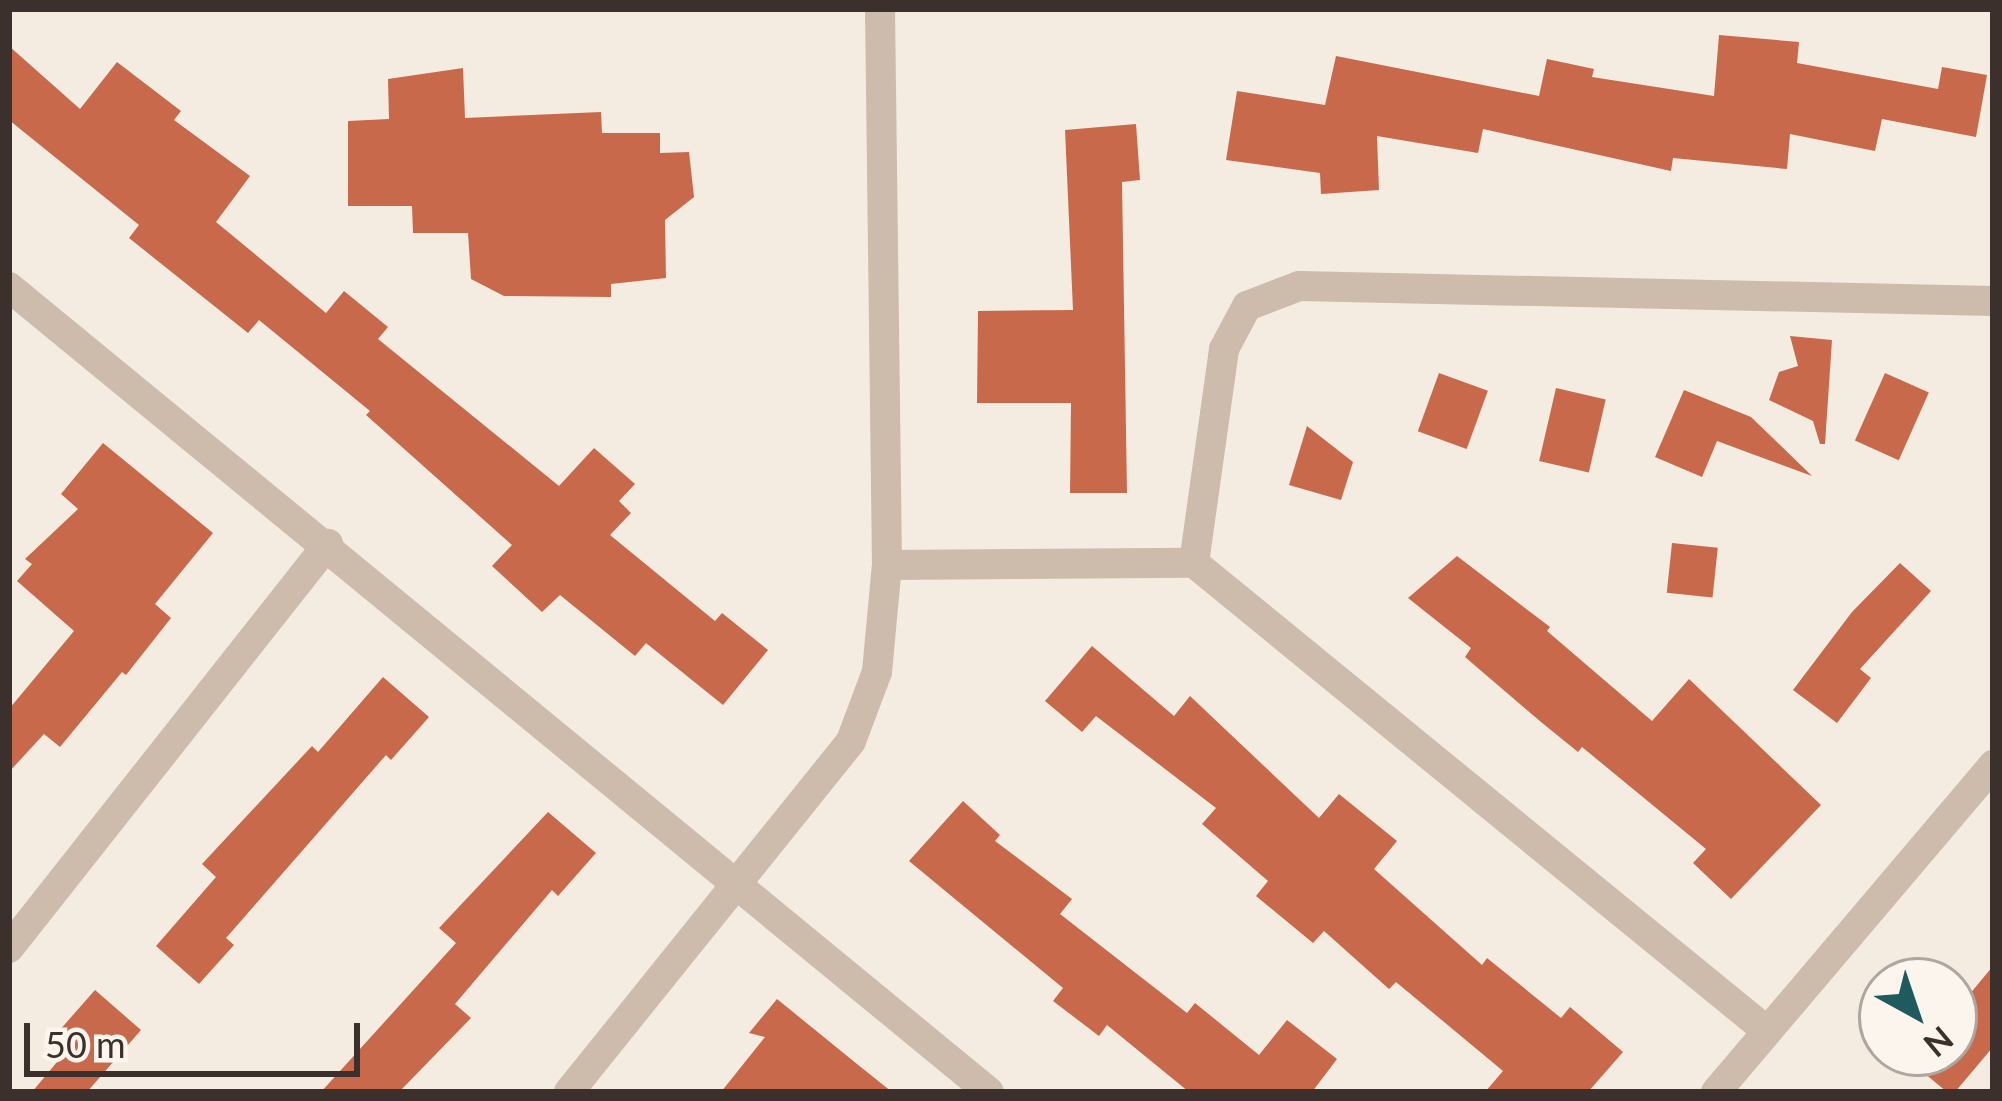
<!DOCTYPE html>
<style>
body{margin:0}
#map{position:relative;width:2002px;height:1101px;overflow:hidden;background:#f4ebe1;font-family:Lato,sans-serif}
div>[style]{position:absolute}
.building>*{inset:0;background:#c8694b;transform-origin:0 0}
.minor>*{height:30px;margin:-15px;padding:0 15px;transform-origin:15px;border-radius:15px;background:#cdbbac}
span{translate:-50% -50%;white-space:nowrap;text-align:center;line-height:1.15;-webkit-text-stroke:10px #fbf5ee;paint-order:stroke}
.frame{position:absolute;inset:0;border:12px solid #3b302b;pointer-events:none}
.north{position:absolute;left:1858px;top:957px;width:120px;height:120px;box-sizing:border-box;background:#fbf5ee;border:3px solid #aea6a0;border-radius:50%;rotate:140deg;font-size:33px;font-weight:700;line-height:48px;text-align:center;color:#3b302b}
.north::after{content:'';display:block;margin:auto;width:42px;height:54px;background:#1f5a5e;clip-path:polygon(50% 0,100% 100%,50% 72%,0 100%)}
.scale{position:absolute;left:24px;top:1023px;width:336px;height:54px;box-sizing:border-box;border:6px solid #3b302b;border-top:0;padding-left:15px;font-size:36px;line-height:42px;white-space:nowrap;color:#3b302b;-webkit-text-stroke:9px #fbf5ee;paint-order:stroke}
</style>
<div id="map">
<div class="building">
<i style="clip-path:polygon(1719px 35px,1799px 42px,1797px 63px,1938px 89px,1942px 67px,1987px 75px,1976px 137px,1882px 119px,1875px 151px,1790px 134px,1787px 169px,1673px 158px,1671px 171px,1483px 129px,1478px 153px,1377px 136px,1379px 190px,1321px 194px,1320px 173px,1226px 160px,1237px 91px,1325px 105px,1336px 56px,1539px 96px,1547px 59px,1594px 69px,1592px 77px,1714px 96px)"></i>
<i style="clip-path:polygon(9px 46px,80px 109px,117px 62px,181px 111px,174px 120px,250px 176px,216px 222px,326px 313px,344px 291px,388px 327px,378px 339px,559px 486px,594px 448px,635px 484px,619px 501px,631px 513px,610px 535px,715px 621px,722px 613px,768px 650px,723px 705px,646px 643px,635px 656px,560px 595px,542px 612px,492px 566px,512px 545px,366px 415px,370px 411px,259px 320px,248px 333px,129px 238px,139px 225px,9px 120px)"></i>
<i style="clip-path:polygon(463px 68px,465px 118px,601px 112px,602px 133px,660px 133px,660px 153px,689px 152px,694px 197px,665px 220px,666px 278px,611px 284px,611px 297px,504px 296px,471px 279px,468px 233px,413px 233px,412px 206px,348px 206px,348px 121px,389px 119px,388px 79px)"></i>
<i style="clip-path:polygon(1136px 124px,1140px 180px,1122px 182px,1127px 493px,1070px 493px,1071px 403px,977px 403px,978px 311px,1073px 310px,1065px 130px)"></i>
<i style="clip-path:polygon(1790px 336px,1832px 340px,1825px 444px,1820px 444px,1813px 421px,1769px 400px,1779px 372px,1798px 366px)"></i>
<i style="left:1439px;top:373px;width:52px;height:62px;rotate:20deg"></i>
<i style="left:1885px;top:373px;width:48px;height:74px;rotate:24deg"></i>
<i style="left:1556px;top:388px;width:51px;height:75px;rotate:13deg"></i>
<i style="clip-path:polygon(1684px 390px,1751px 417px,1812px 476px,1717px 441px,1702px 477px,1655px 457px)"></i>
<i style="clip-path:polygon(1307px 426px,1353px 462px,1341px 500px,1289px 485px)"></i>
<i style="clip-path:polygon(103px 443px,213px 533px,155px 604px,171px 618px,126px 675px,122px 672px,60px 747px,44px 734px,9px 772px,9px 709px,74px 631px,17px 581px,32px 564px,25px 559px,78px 509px,61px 494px)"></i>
<i style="left:1672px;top:543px;width:46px;height:50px;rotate:6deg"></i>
<i style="clip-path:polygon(1457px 556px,1550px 627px,1547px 631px,1652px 721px,1689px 679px,1821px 805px,1731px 899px,1693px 863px,1706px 849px,1582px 747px,1578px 752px,1541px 722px,1465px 657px,1471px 648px,1408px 598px)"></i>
<i style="clip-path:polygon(1900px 563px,1931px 591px,1860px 669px,1871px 678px,1837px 723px,1793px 690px,1852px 612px)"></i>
<i style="clip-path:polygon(1092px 646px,1174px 716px,1190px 696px,1319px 818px,1339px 794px,1397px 841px,1374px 869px,1482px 965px,1487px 958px,1561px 1018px,1570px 1007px,1623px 1052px,1588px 1092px,1485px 1092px,1503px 1071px,1396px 982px,1389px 989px,1324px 931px,1313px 943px,1256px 896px,1268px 881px,1202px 824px,1216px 808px,1096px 716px,1082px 732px,1045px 701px)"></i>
<i style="clip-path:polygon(383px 677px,429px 717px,391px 760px,386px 755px,226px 938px,234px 945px,199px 984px,156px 946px,216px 877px,202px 864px,312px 746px,318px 752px)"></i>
<i style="clip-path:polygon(963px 801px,1000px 835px,995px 841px,1072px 899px,1060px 914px,1187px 1013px,1195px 1003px,1259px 1055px,1287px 1020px,1337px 1059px,1312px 1092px,1189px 1092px,1107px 1025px,1099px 1036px,1053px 1001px,1063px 988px,909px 861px)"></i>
<i style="clip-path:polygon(548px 812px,596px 853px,558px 896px,552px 890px,455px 1004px,471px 1018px,399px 1092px,321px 1092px,456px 943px,439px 928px)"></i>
<i style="clip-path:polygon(1993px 966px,1993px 1047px,1955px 1092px,1947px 1092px,1900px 1053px,1954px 1053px,1954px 1013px)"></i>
<i style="clip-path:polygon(95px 990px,141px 1030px,87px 1092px,32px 1092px,72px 1044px,58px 1032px)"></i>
<i style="clip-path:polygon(777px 999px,857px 1064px,892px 1092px,721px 1092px,765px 1037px,749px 1033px)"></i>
</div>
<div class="minor">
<i style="left:9px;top:287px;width:1268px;rotate:39.4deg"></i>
<i style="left:1194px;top:563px;width:216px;rotate:-82deg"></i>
<i style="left:1224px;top:349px;width:49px;rotate:-61.9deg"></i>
<i style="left:1247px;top:306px;width:56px;rotate:-21deg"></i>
<i style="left:1299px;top:286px;width:694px;rotate:1.24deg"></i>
<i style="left:887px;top:565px;width:307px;rotate:-0.4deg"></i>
<i style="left:1194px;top:563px;width:740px;rotate:39.24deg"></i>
<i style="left:9px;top:948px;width:515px;rotate:-51.71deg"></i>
<i style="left:569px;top:1092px;width:450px;rotate:-51.2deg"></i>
<i style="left:851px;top:741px;width:74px;rotate:-69.4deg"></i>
<i style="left:877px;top:672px;width:107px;rotate:-84.7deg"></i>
<i style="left:887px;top:565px;width:556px;rotate:-90.72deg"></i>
<i style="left:1716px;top:1092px;width:429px;rotate:-49.7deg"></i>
</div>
<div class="frame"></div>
<div class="north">N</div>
<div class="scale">50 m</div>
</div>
